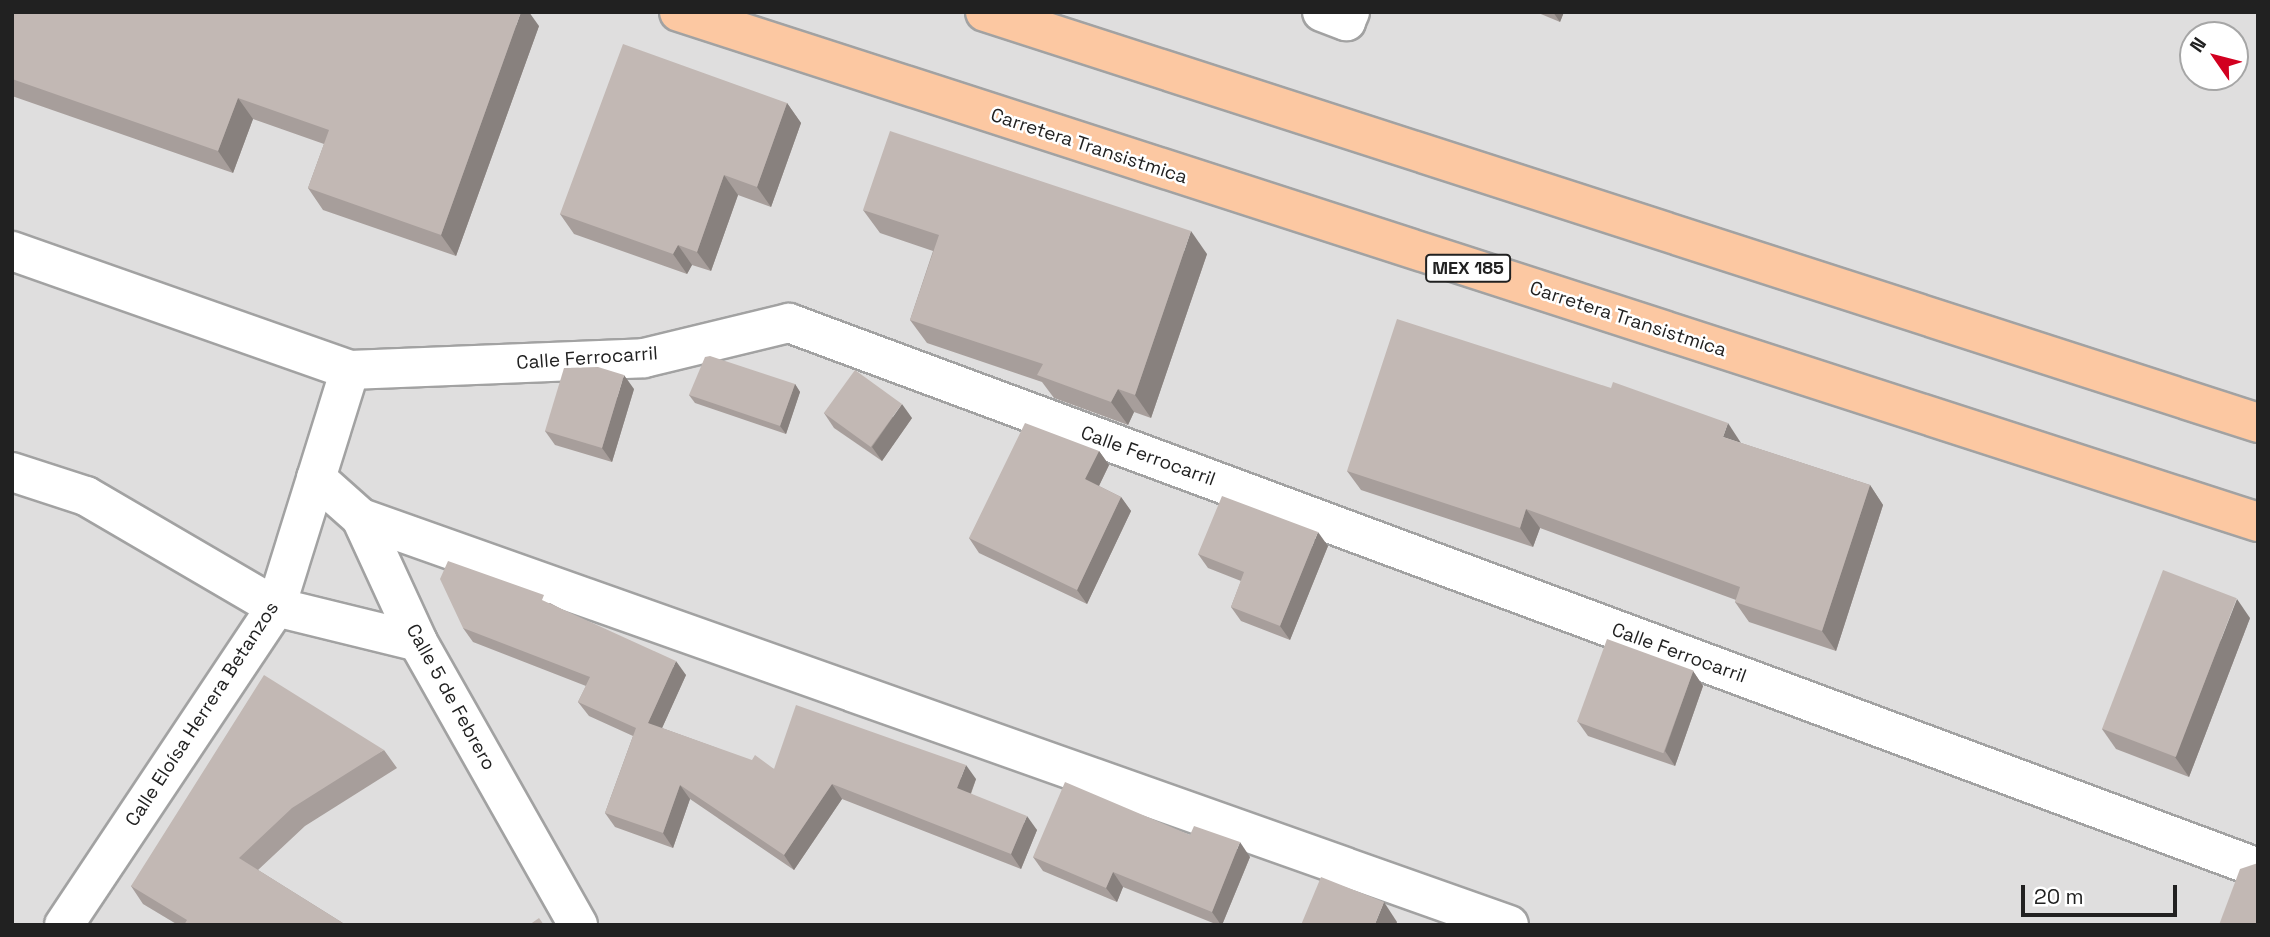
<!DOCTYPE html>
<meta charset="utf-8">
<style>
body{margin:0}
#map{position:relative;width:2270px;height:937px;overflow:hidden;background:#f1ede8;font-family:"Space Grotesk",sans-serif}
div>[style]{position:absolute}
.residential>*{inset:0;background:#dfdede}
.roads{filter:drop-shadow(2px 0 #a2a2a2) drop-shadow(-2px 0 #a2a2a2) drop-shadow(0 2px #a2a2a2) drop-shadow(0 -2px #a2a2a2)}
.street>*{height:38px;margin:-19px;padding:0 19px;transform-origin:19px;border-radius:19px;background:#fff}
.primary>*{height:38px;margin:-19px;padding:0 19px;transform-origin:19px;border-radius:19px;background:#fcc8a2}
.wall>*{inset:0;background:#a79e9b}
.shaded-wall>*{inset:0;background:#88817e}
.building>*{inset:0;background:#c2b8b4;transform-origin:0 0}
span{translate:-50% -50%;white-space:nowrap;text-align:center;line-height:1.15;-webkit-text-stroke:5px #fff;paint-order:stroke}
.shield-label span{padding:2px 5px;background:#fff;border:2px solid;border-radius:5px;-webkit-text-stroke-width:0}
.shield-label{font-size:18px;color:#212121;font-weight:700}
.street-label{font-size:19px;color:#212121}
.frame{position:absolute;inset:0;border:14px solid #212121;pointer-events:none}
.north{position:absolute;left:2179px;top:21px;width:70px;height:70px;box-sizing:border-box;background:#fff;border:2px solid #a6a6a6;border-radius:50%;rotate:305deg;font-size:19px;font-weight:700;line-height:28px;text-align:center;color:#212121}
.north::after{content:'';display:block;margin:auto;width:24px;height:32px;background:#d20020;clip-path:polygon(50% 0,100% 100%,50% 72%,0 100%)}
.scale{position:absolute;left:2021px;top:885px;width:156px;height:32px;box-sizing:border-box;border:4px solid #212121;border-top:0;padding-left:9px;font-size:21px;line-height:24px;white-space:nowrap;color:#212121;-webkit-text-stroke:5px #fff;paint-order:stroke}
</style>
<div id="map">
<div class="residential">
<i style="clip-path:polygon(evenodd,12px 12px,2258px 12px,2258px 925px,12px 925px,12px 12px,2193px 35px,2235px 35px,2235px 77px,2193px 77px,2193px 35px)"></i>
</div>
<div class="roads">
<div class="street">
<i style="left:1322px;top:12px;width:26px;rotate:21deg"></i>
<i style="left:1346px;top:21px;width:10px;rotate:-66deg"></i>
<i style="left:12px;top:251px;width:358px;rotate:19.4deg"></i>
<i style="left:350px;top:370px;width:294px;rotate:-2.3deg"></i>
<i style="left:644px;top:358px;width:149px;rotate:-13.6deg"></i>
<i style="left:789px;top:323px;width:1567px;rotate:20.35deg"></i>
<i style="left:12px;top:472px;width:78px;rotate:18deg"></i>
<i style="left:86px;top:496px;width:220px;rotate:30.3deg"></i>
<i style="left:276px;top:607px;width:146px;rotate:13.8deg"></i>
<i style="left:316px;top:478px;width:60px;rotate:41.6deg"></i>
<i style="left:361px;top:518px;width:136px;rotate:65.3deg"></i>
<i style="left:418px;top:642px;width:325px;rotate:60.5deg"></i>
<i style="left:361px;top:518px;width:1218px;rotate:19.52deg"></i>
<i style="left:64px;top:925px;width:382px;rotate:-56.3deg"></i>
<i style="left:276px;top:607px;width:248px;rotate:-72.7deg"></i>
</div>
<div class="primary">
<i style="left:679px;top:12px;width:1659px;rotate:17.9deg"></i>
<i style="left:985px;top:12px;width:1338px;rotate:17.89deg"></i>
</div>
</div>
<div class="wall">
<i style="clip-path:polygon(12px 12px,539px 26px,456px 256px,323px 210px,308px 188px,324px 144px,253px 119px,233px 173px,12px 96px)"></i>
<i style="clip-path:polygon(1536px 12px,1564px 12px,1560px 22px)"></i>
<i style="clip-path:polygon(787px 103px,801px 123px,771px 207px,738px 195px,711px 271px,692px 265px,687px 274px,574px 234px,560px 214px)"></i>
<i style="clip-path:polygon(863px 210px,1207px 254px,1151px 418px,1134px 412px,1128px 425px,1054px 398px,1042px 382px,927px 343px,910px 320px,933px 251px,880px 233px)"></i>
<i style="clip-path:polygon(795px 384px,800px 392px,786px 434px,695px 403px,689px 395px)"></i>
<i style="clip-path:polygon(634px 389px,612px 462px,555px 445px,545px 431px)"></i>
<i style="clip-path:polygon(824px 413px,912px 418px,882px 461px,834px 428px)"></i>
<i style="clip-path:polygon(1741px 443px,1870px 485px,1883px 505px,1836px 651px,1749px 622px,1735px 602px,1736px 600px,1540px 528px,1533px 547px,1361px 490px,1347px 471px)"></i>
<i style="clip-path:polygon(1099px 451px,1109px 465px,1099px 486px,1121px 497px,1131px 511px,1087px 604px,979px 553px,969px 538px)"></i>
<i style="clip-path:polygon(1328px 546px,1290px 640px,1241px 621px,1231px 607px,1241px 581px,1208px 568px,1198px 554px)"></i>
<i style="clip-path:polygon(550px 603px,686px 675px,662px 728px,774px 769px,976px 779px,971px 794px,1037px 830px,1021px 869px,842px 799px,794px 870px,690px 799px,673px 848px,615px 827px,605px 813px,633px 736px,589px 716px,578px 702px,586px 686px,473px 642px,463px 628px)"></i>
<i style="clip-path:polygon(2250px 618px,2189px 777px,2116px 749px,2102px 729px)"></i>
<i style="clip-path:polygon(1693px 671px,1703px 686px,1675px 766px,1588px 736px,1578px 722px)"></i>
<i style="clip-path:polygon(384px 750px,397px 768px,305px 826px,258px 870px,346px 925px,178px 925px,143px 904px,131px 886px)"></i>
<i style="clip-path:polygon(1190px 835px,1250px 857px,1222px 925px,1218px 925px,1123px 887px,1117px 902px,1043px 871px,1033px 857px)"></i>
</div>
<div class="shaded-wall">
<i style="clip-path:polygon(521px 12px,529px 12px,539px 26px,456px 256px,441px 235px)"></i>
<i style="clip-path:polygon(1553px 12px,1564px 12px,1560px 22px)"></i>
<i style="clip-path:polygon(238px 98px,253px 119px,233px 173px,218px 151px)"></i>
<i style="clip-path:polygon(787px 103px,801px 123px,771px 207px,757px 187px)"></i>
<i style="clip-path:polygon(724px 175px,738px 195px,711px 271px,697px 252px)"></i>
<i style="clip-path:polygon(1191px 231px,1207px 254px,1151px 418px,1135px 395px)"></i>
<i style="clip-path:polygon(678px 245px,692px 265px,687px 274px,673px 254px)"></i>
<i style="clip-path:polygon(624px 375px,634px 389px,612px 462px,602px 448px)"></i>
<i style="clip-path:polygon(795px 384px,800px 392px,786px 434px,780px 426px)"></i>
<i style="clip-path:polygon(1118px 389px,1134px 412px,1128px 425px,1111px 402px)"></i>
<i style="clip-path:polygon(902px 404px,912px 418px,882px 461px,872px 447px)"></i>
<i style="clip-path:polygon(1728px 423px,1741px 443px,1723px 437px)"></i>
<i style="clip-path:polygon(1099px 451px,1109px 465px,1095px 494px,1085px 479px)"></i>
<i style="clip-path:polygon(1870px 485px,1883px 505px,1836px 651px,1822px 631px)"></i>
<i style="clip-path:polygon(1121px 497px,1131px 511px,1087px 604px,1077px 590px)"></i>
<i style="clip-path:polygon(1526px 509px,1540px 528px,1533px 547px,1520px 528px)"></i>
<i style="clip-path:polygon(1318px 532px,1328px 546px,1290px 640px,1280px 626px)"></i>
<i style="clip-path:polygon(2237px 599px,2250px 618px,2189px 777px,2175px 757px)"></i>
<i style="clip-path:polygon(676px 661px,686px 675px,658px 737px,648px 723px)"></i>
<i style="clip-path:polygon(1693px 671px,1703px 686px,1675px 766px,1665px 751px)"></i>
<i style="clip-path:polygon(966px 765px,976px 779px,967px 803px,957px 788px)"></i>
<i style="clip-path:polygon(832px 784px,842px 799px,794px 870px,784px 855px)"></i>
<i style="clip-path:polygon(680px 785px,690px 799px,673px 848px,663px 833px)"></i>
<i style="clip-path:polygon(1027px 816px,1037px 830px,1021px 869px,1011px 854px)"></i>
<i style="clip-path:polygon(1240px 842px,1250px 857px,1222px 925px,1221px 925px,1212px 912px)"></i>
<i style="clip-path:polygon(1113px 872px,1123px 887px,1117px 902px,1106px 888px)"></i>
<i style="clip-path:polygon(1384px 902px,1397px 922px,1396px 925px,1376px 925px,1375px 924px)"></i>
</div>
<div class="building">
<i style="clip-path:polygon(12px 12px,521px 12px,441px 235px,308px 188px,329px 130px,238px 98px,218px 151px,12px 79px)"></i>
<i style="clip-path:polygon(623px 44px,787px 103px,757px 187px,724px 175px,697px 252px,678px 245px,673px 254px,560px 214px)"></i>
<i style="clip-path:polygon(890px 131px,1191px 231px,1135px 395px,1118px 389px,1111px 402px,1037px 375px,1043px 364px,910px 320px,939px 235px,863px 210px)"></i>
<i style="clip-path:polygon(1397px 319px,1611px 388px,1613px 382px,1728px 423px,1723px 437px,1870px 485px,1822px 631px,1735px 602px,1740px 587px,1526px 509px,1520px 528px,1347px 471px)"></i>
<i style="clip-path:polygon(710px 356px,795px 384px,780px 426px,689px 395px,705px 357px)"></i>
<i style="clip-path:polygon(598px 367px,624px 375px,602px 448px,545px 431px,564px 368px)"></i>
<i style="left:855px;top:370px;width:58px;height:53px;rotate:36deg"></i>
<i style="clip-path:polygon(1025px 423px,1099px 451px,1085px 479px,1121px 497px,1077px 590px,969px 538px)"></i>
<i style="clip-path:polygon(1222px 496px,1318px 532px,1280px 626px,1231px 607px,1244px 572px,1198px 554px)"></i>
<i style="clip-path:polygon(448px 561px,544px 595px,542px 600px,676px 661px,648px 723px,752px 760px,755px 755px,774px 769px,796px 705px,966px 765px,957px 788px,1027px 816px,1011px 854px,832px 784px,784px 855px,680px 785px,663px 833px,605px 813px,636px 728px,578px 702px,590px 677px,463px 628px,440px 579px)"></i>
<i style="left:2163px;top:570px;width:79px;height:170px;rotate:21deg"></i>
<i style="left:1607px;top:639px;width:92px;height:88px;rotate:20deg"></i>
<i style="clip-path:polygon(264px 675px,384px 750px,292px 808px,239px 858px,346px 925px,184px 925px,187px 920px,131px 886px)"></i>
<i style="clip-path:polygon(1065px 782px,1190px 835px,1194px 826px,1240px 842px,1212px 912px,1113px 872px,1106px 888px,1033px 857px)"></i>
<i style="clip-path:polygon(2258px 863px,2258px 925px,2219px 925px,2240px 869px)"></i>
<i style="clip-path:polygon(1321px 877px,1384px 902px,1375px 924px,1376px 925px,1301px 925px)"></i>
<i style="clip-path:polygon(539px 918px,544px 925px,529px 925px)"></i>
</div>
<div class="shield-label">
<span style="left:1468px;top:268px">MEX 185</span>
</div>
<div class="street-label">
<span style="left:1089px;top:146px;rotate:18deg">Carretera Transistmica</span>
<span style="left:1628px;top:319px;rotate:18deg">Carretera Transistmica</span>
<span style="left:587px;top:358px;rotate:-4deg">Calle Ferrocarril</span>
<span style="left:1148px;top:456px;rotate:20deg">Calle Ferrocarril</span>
<span style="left:1679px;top:653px;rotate:20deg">Calle Ferrocarril</span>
<span style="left:451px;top:697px;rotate:61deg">Calle 5 de Febrero</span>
<span style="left:202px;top:714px;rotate:-57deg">Calle Eloísa Herrera Betanzos</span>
</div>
<div class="frame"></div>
<div class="north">N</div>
<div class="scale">20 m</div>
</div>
